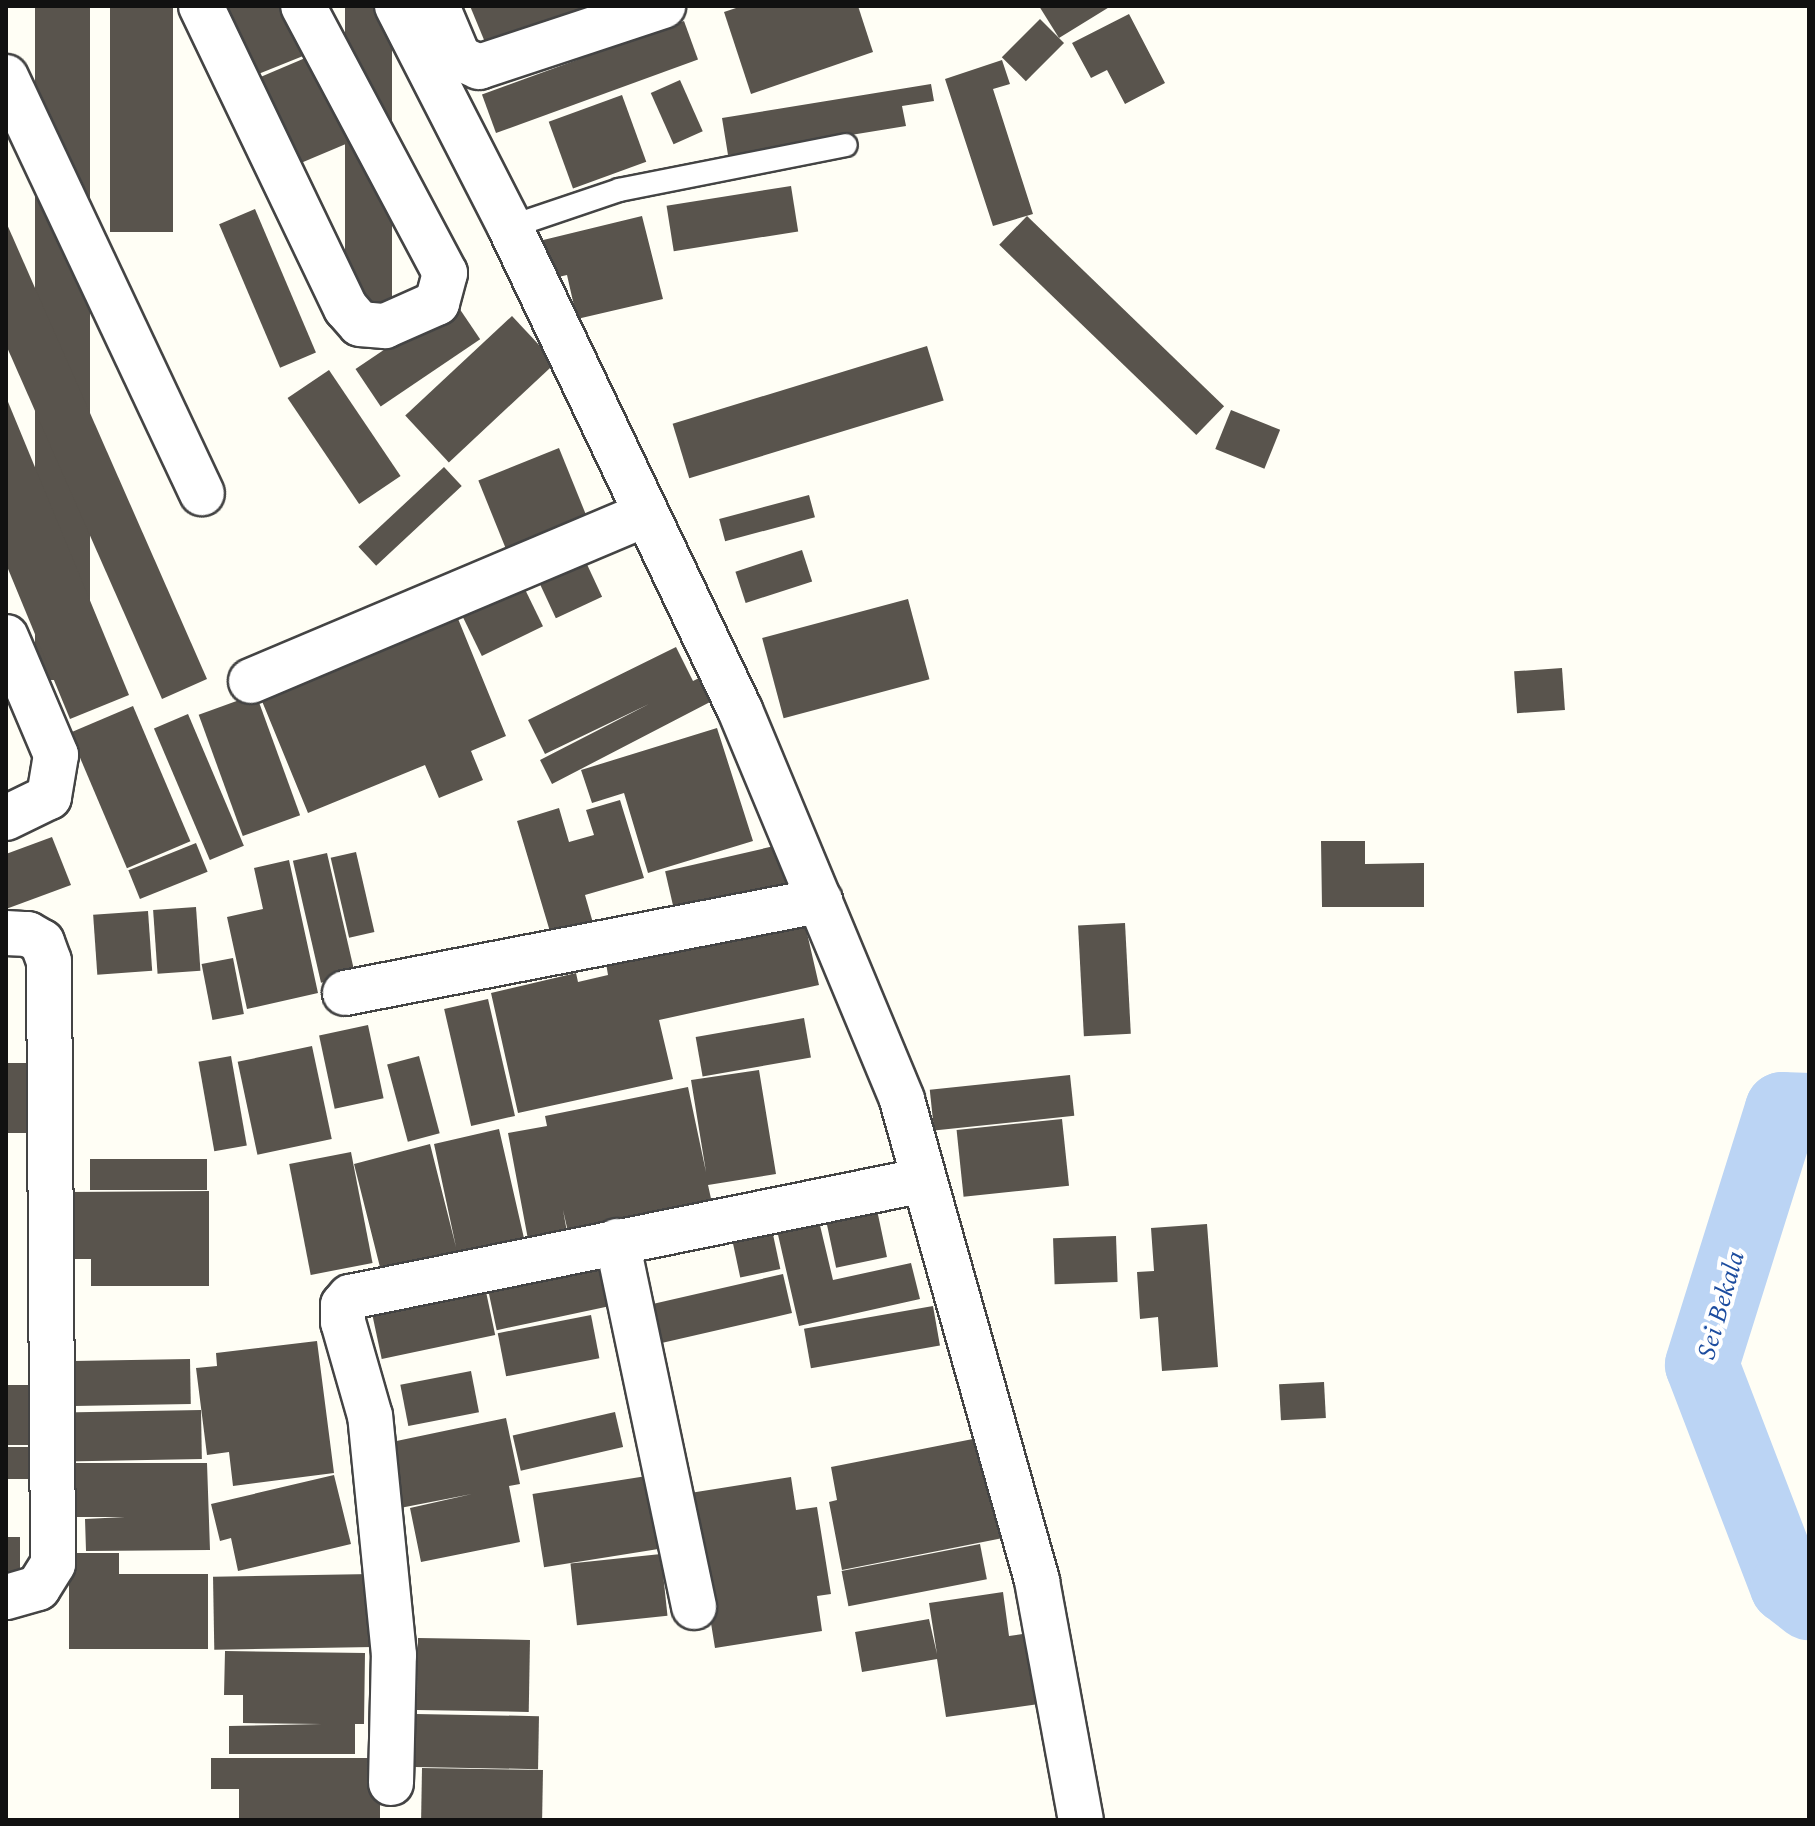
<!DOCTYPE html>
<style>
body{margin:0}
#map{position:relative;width:1815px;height:1826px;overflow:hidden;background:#fffef5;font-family:Spectral,serif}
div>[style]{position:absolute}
.river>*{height:74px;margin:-37px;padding:0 37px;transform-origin:37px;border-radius:37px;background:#bbd4f4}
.building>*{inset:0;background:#59544d;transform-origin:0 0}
.roads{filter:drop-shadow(2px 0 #444) drop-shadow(-2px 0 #444) drop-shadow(0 2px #444) drop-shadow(0 -2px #444)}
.service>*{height:22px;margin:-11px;padding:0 11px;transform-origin:11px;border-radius:11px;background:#fff}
.minor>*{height:44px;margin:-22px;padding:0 22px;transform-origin:22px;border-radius:22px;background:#fff}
span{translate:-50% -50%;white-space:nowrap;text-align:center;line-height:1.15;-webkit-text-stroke:8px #fff;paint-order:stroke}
.water-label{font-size:26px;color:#1d4d9f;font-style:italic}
.frame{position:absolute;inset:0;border:8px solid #111;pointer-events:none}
</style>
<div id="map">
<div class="river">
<i style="left:1809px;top:1110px;width:27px;rotate:-178deg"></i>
<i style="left:1782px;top:1109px;width:268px;rotate:107.4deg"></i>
<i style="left:1702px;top:1365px;width:237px;rotate:69deg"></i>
<i style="left:1787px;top:1586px;width:28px;rotate:38deg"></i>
</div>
<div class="building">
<i style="left:35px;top:6px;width:55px;height:674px"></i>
<i style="left:110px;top:6px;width:63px;height:226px"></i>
<i style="clip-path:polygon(210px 6px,294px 6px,313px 52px,241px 81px)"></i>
<i style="left:345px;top:6px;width:47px;height:327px"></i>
<i style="clip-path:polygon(470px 6px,633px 6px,494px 64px)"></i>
<i style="clip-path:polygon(742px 6px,858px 6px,873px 52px,751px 94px,724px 12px)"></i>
<i style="clip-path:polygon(1039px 6px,1111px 6px,1059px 38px)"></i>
<i style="clip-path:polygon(1129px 14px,1165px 83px,1125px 104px,1107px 70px,1091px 78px,1072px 43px)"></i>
<i style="left:1040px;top:19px;width:34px;height:54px;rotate:45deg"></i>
<i style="left:684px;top:21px;width:41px;height:215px;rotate:70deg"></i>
<i style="left:317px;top:53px;width:95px;height:74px;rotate:67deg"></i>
<i style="clip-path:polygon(1002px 60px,1010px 84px,993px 89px,1033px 214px,993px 226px,945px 79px)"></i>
<i style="left:680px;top:80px;width:56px;height:32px;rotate:66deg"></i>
<i style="clip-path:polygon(931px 84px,934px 101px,902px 106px,906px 126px,728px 155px,722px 118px)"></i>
<i style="left:622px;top:95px;width:71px;height:78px;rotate:70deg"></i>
<i style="left:791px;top:186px;width:46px;height:126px;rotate:81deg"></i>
<i style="left:255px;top:209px;width:156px;height:39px;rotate:67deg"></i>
<i style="clip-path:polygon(642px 216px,663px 299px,577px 319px,567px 275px,545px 280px,535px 242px)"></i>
<i style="left:1027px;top:216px;width:274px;height:40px;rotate:44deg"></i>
<i style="clip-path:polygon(6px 222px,207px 679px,162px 699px,6px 345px)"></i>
<i style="left:455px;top:302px;width:45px;height:120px;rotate:56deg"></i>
<i style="left:512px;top:316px;width:64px;height:146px;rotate:47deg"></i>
<i style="left:927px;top:346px;width:57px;height:266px;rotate:73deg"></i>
<i style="left:329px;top:370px;width:128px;height:50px;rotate:56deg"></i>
<i style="clip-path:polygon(6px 397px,129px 695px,70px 719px,6px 564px)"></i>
<i style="left:1231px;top:410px;width:53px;height:42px;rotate:22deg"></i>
<i style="left:559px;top:448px;width:90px;height:87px;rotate:68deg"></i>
<i style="left:444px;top:467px;width:26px;height:117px;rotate:47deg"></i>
<i style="left:809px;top:495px;width:23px;height:93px;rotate:75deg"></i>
<i style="left:578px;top:545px;width:57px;height:51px;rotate:65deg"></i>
<i style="left:802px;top:550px;width:33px;height:70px;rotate:72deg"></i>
<i style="left:518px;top:575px;width:57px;height:68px;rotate:64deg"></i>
<i style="left:908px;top:599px;width:83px;height:151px;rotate:75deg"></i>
<i style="clip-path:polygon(454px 609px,506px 736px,471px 751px,483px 780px,439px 798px,425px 765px,308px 813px,257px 689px)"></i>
<i style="clip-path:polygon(676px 647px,693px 681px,699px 678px,712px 701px,552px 784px,540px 760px,649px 704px,545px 754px,528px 720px)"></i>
<i style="left:1562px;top:668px;width:42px;height:48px;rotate:86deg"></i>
<i style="left:256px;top:694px;width:129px;height:61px;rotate:70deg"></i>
<i style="left:133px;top:706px;width:147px;height:69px;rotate:67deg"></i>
<i style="left:188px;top:714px;width:143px;height:37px;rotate:67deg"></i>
<i style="clip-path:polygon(717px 728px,753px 841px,648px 873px,624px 793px,592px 803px,581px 770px)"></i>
<i style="clip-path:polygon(620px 800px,644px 878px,585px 895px,593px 923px,551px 935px,517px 821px,559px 808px,569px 842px,594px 835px,586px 810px)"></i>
<i style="clip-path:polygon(52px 837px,71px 885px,6px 909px,6px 854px)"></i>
<i style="clip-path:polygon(1321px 841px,1365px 841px,1365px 864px,1424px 863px,1424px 907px,1322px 907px)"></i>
<i style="left:196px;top:843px;width:31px;height:73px;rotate:68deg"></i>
<i style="left:783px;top:844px;width:45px;height:121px;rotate:77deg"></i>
<i style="left:356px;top:852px;width:82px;height:26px;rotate:77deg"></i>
<i style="left:327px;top:853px;width:125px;height:35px;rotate:77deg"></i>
<i style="clip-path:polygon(289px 860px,318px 993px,247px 1009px,227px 917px,263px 909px,254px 868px)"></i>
<i style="left:196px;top:907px;width:64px;height:43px;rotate:86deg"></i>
<i style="left:148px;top:911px;width:60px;height:55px;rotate:86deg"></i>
<i style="clip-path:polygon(804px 920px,819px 985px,659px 1020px,673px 1079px,518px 1113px,491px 993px,576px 973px,578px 982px,608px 975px,606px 963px)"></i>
<i style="left:1125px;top:923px;width:111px;height:47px;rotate:87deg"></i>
<i style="left:233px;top:958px;width:57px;height:32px;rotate:79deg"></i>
<i style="left:488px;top:999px;width:120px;height:45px;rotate:77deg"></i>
<i style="left:804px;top:1018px;width:40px;height:110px;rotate:80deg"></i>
<i style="left:368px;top:1025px;width:75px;height:50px;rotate:78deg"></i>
<i style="left:312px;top:1046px;width:95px;height:76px;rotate:78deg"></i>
<i style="left:231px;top:1056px;width:91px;height:33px;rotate:80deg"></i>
<i style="left:419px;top:1056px;width:80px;height:33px;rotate:75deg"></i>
<i style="left:6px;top:1063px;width:40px;height:70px"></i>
<i style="clip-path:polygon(759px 1070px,776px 1174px,708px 1185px,712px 1203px,568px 1232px,563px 1210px,569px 1243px,530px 1250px,508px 1133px,547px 1126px,545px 1116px,688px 1087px,706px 1172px,691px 1080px)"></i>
<i style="left:1070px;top:1075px;width:41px;height:141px;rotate:84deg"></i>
<i style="left:1062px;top:1119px;width:67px;height:106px;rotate:84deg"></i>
<i style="clip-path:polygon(499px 1129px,526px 1247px,384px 1283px,354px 1164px,430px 1144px,456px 1247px,434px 1144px)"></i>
<i style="left:351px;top:1152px;width:113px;height:63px;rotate:79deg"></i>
<i style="left:207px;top:1159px;width:31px;height:117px;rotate:90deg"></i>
<i style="clip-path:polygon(209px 1191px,209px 1286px,91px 1286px,91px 1259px,69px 1259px,69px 1192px)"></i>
<i style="left:877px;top:1210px;width:48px;height:52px;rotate:78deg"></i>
<i style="clip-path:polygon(818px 1217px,833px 1280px,911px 1263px,920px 1299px,799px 1326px,776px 1226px)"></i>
<i style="clip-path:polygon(1207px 1224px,1218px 1367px,1162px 1371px,1158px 1317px,1140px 1319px,1137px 1272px,1154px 1271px,1151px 1228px)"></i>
<i style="left:771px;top:1225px;width:45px;height:41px;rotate:78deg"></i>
<i style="left:1116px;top:1236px;width:46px;height:63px;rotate:88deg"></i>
<i style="left:601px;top:1263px;width:44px;height:116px;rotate:78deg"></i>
<i style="left:783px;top:1274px;width:40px;height:145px;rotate:77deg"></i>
<i style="left:485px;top:1287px;width:49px;height:116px;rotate:78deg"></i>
<i style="left:933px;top:1306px;width:40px;height:131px;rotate:80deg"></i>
<i style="left:591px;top:1315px;width:44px;height:95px;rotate:79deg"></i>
<i style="clip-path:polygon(317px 1341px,334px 1473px,233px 1486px,229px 1452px,207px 1455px,196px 1368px,217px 1366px,216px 1353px)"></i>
<i style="left:190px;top:1359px;width:45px;height:132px;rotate:89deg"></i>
<i style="left:471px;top:1371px;width:42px;height:72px;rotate:79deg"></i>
<i style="left:1324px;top:1382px;width:36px;height:45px;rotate:87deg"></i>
<i style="left:6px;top:1385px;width:29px;height:60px"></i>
<i style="left:201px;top:1410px;width:49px;height:137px;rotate:89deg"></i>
<i style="left:615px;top:1412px;width:36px;height:105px;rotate:77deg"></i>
<i style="clip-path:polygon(506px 1418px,520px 1484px,509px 1486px,520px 1542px,421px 1562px,410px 1508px,472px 1494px,400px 1508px,387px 1443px)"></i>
<i style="clip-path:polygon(983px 1437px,1003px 1538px,842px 1570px,829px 1502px,837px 1500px,831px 1467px)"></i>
<i style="left:6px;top:1447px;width:30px;height:32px"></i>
<i style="clip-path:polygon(58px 1463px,207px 1463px,210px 1550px,86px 1551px,85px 1519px,125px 1517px,70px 1517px)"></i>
<i style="clip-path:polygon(334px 1475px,351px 1544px,238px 1571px,231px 1538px,220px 1541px,211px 1504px)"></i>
<i style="left:653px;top:1475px;width:74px;height:122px;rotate:81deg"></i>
<i style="clip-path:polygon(791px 1477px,796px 1510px,817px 1507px,831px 1594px,817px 1596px,822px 1631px,715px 1648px,690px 1493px)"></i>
<i style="left:6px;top:1537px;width:14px;height:58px"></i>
<i style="left:980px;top:1544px;width:36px;height:141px;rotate:79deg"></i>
<i style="clip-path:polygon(69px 1553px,119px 1553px,119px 1574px,208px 1574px,208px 1649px,69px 1649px)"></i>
<i style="left:661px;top:1554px;width:62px;height:91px;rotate:84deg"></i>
<i style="left:372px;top:1574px;width:73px;height:159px;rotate:89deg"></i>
<i style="clip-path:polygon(1003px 1592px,1009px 1636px,1029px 1633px,1039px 1704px,946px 1717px,937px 1659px,862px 1672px,855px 1632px,929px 1619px,937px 1654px,929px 1603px)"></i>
<i style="left:418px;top:1638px;width:112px;height:72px;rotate:1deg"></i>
<i style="clip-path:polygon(225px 1651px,365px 1653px,364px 1724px,355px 1724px,355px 1754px,229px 1754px,229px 1726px,322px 1724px,243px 1723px,243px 1695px,224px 1695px)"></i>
<i style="left:416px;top:1714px;width:123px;height:53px;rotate:1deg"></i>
<i style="clip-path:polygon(211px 1758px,380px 1758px,380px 1820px,239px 1820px,239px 1789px,211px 1789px)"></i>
<i style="left:422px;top:1768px;width:121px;height:52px;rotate:1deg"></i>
</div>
<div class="roads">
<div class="service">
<i style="left:510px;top:227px;width:115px;rotate:-18.7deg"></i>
<i style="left:619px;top:190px;width:231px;rotate:-11.2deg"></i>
</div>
<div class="minor">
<i style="left:201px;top:6px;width:335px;rotate:64.4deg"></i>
<i style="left:346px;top:308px;width:21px;rotate:49deg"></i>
<i style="left:360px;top:324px;width:25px;rotate:5deg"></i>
<i style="left:385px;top:326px;width:57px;rotate:-23.9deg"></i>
<i style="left:437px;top:303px;width:31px;rotate:-75deg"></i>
<i style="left:445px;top:273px;width:302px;rotate:-118deg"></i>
<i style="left:397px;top:6px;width:248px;rotate:62.9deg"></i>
<i style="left:510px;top:227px;width:535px;rotate:64.54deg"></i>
<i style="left:740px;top:710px;width:422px;rotate:67.4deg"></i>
<i style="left:902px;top:1100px;width:500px;rotate:74.3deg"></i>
<i style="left:1037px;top:1581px;width:243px;rotate:79.6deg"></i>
<i style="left:437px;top:6px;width:56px;rotate:67.1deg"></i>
<i style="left:459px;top:58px;width:22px;rotate:24deg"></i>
<i style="left:479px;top:67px;width:194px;rotate:-18.3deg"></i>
<i style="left:6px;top:77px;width:460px;rotate:64.8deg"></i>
<i style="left:6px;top:637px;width:128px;rotate:67deg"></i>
<i style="left:56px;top:755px;width:43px;rotate:99.5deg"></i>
<i style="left:49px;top:797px;width:48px;rotate:154deg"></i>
<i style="left:251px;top:681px;width:429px;rotate:-22.9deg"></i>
<i style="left:6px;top:933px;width:22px;rotate:3deg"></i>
<i style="left:28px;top:934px;width:16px;rotate:30deg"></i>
<i style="left:42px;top:942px;width:20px;rotate:70deg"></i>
<i style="left:49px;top:961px;width:603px;rotate:89.62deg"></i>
<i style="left:53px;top:1564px;width:28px;rotate:122deg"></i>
<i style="left:38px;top:1588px;width:33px;rotate:164deg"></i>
<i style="left:345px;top:993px;width:484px;rotate:-11deg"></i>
<i style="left:617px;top:1241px;width:374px;rotate:78.1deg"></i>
<i style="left:391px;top:1783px;width:128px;rotate:-88.7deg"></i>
<i style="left:394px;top:1655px;width:240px;rotate:-95.7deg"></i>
<i style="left:370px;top:1416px;width:98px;rotate:-106deg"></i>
<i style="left:343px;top:1322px;width:17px;rotate:-90deg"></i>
<i style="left:343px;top:1305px;width:11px;rotate:-49deg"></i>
<i style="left:350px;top:1297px;width:586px;rotate:-11.52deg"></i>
</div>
</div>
<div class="water-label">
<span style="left:1722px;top:1305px;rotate:-74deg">Sei Bekala</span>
</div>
<div class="frame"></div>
</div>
